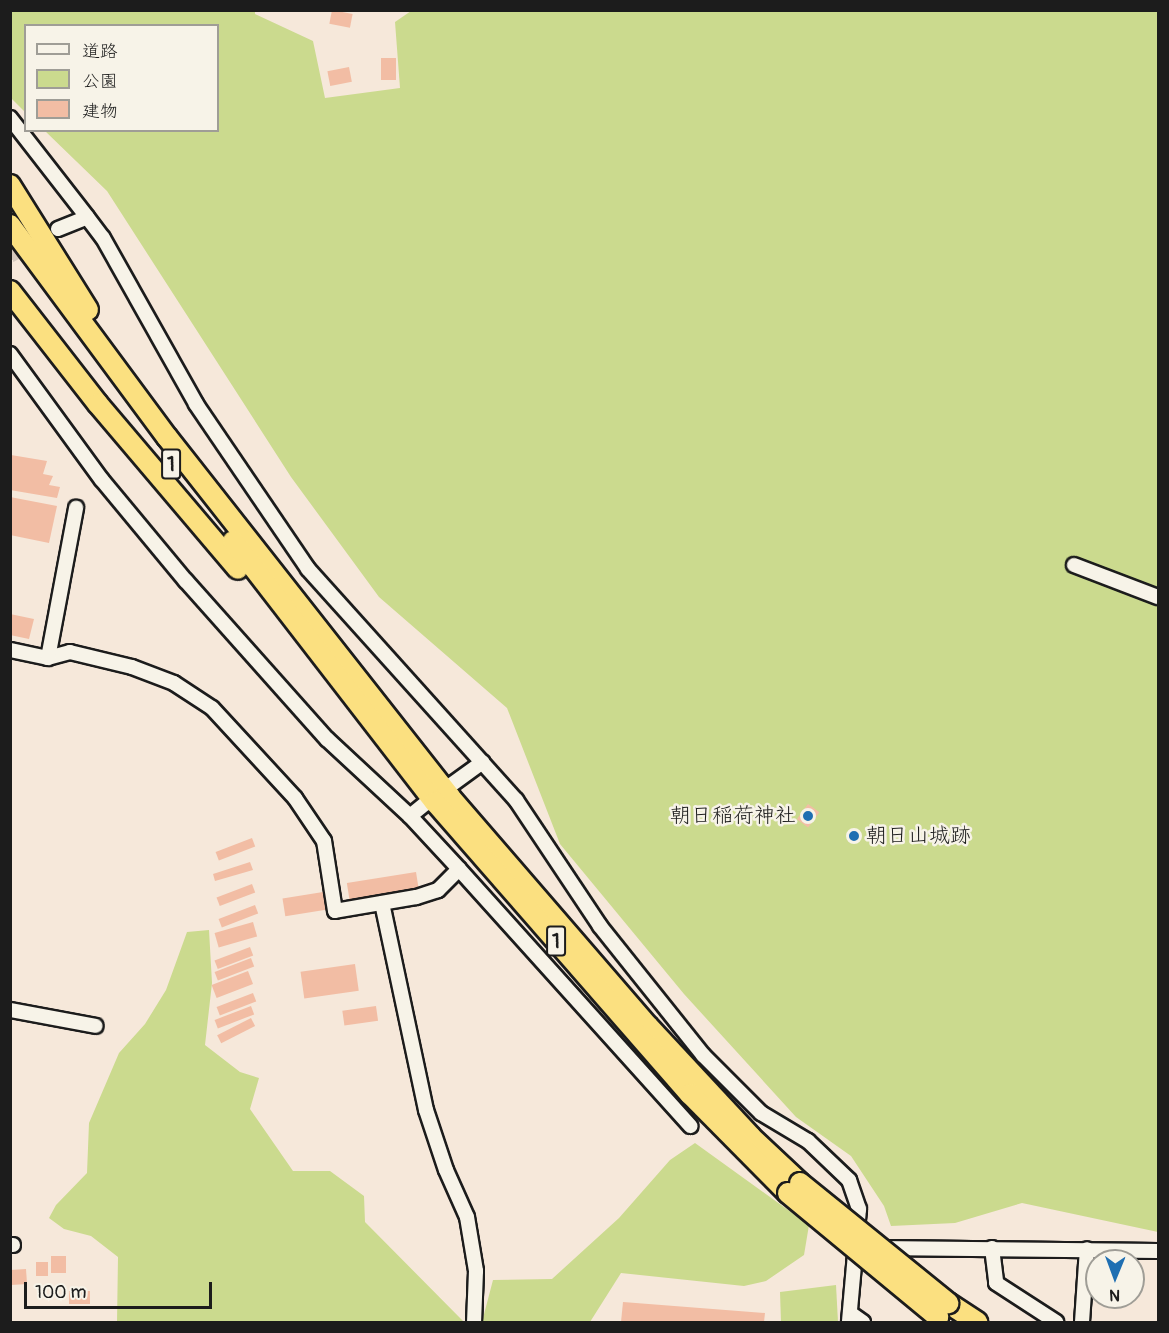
<!DOCTYPE html>
<meta charset="utf-8">
<style>
body{margin:0}
#map{position:relative;width:1169px;height:1333px;overflow:hidden;background:#f6e8da;font-family:Pangolin,"Klee One",sans-serif}
div>[style]{position:absolute}
.green>*{inset:0;background:#cbda8e}
.building>*{inset:0;background:#f2bda4;transform-origin:0 0}
.minor-tunnel>*{height:14px;margin-top:-7px;transform-origin:0;background:repeating-linear-gradient(90deg,#d5c9be 0 14px,transparent 0 21px)}
.roads{filter:drop-shadow(2px 0 #1c1c1c) drop-shadow(-2px 0 #1c1c1c) drop-shadow(0 2px #1c1c1c) drop-shadow(0 -2px #1c1c1c)}
.minor>*{height:14px;margin:-7px;padding:0 7px;transform-origin:7px;border-radius:7px;background:#f7f3e8}
.highway>*{height:20px;margin:-10px;padding:0 10px;transform-origin:10px;border-radius:10px;background:#fbe080}
.bridges{filter:drop-shadow(2px 0 #1c1c1c) drop-shadow(-2px 0 #1c1c1c) drop-shadow(0 2px #1c1c1c) drop-shadow(0 -2px #1c1c1c)}
.highway-bridge>*{height:20px;margin:-10px;padding:0 10px;transform-origin:10px;border-radius:10px;background:#fbe080}
.dots>*{width:16px;height:16px;translate:-50% -50%;box-sizing:border-box;border:3px solid #f7f3e8;border-radius:50%}
span{translate:-50% -50%;white-space:nowrap;text-align:center;line-height:1.15;-webkit-text-stroke:5px #f7f3e8;paint-order:stroke}
.shield-label span{padding:2px 4px;background:#f7f3e8;border:2px solid;border-radius:4px;-webkit-text-stroke-width:0}
.shield-label{font-size:20px;color:#1c1c1c;font-weight:700}
.poi-label{font-size:21px;color:#1c1c1c}
.right{translate:-100% -50%;text-align:right}
.left{translate:0 -50%;text-align:left}
.frame{position:absolute;inset:0;border:12px solid #1c1c1c;pointer-events:none}
.legend{position:absolute;left:24px;top:24px;width:195px;height:108px;box-sizing:border-box;background:#f7f3e8;border:2px solid #9f9d96;margin:0;padding:8px 10px;list-style:none;font-size:18px;color:#1c1c1c}
.legend li{display:flex;align-items:center;gap:12px;height:30px}
.legend b{width:30px;border:2px solid #9f9d96}
.north{position:absolute;left:1085px;top:1249px;width:60px;height:60px;box-sizing:border-box;background:#f7f3e8;border:2px solid #9f9d96;border-radius:50%;rotate:181deg;font-size:16px;font-weight:700;line-height:24px;text-align:center;color:#1c1c1c}
.north::after{content:'';display:block;margin:auto;width:21px;height:27px;background:#1f6fb2;clip-path:polygon(50% 0,100% 100%,50% 72%,0 100%)}
.scale{position:absolute;left:24px;top:1282px;width:188px;height:27px;box-sizing:border-box;border:3px solid #1c1c1c;border-top:0;padding-left:8px;font-size:18px;line-height:21px;white-space:nowrap;color:#1c1c1c;-webkit-text-stroke:4px #f7f3e8;paint-order:stroke}
</style>
<div id="map">
<div class="green">
<i style="clip-path:polygon(10px 11px,255px 11px,255px 14px,313px 41px,325px 98px,400px 88px,395px 22px,411px 11px,1158px 11px,1158px 1232px,1022px 1203px,955px 1223px,891px 1226px,884px 1206px,851px 1156px,796px 1117px,684px 994px,560px 844px,507px 708px,379px 597px,291px 477px,107px 191px,45px 131px,218px 130px,218px 26px,26px 26px,25px 112px,11px 98px)"></i>
<i style="clip-path:polygon(209px 930px,212px 983px,205px 1045px,240px 1072px,259px 1078px,250px 1109px,293px 1171px,330px 1171px,364px 1196px,365px 1222px,464px 1322px,117px 1322px,118px 1257px,91px 1236px,64px 1229px,49px 1218px,56px 1205px,87px 1173px,89px 1123px,119px 1053px,145px 1024px,166px 990px,187px 932px)"></i>
<i style="clip-path:polygon(695px 1143px,809px 1225px,804px 1255px,766px 1281px,744px 1286px,621px 1273px,590px 1322px,482px 1322px,493px 1280px,552px 1279px,619px 1218px,670px 1160px)"></i>
<i style="clip-path:polygon(836px 1285px,838px 1322px,781px 1322px,780px 1292px)"></i>
</div>
<div class="building">
<i style="left:332px;top:10px;width:21px;height:14px;rotate:11deg"></i>
<i style="left:381px;top:58px;width:15px;height:22px"></i>
<i style="left:349px;top:67px;width:15px;height:22px;rotate:79deg"></i>
<i style="clip-path:polygon(11px 455px,47px 461px,43px 474px,53px 476px,49px 485px,60px 487px,57px 498px,10px 490px)"></i>
<i style="clip-path:polygon(10px 497px,57px 506px,49px 543px,10px 535px)"></i>
<i style="clip-path:polygon(10px 614px,34px 619px,29px 639px,10px 635px)"></i>
<i style="left:808px;top:804px;width:14px;height:19px;rotate:36deg"></i>
<i style="left:252px;top:838px;width:9px;height:39px;rotate:69deg"></i>
<i style="clip-path:polygon(250px 862px,253px 870px,215px 881px,213px 874px)"></i>
<i style="left:416px;top:872px;width:18px;height:70px;rotate:81deg"></i>
<i style="left:252px;top:884px;width:9px;height:38px;rotate:69deg"></i>
<i style="left:323px;top:892px;width:18px;height:41px;rotate:81deg"></i>
<i style="left:255px;top:905px;width:9px;height:39px;rotate:69deg"></i>
<i style="left:253px;top:922px;width:15px;height:40px;rotate:74deg"></i>
<i style="left:250px;top:947px;width:9px;height:38px;rotate:69deg"></i>
<i style="left:251px;top:958px;width:9px;height:39px;rotate:69deg"></i>
<i style="left:355px;top:964px;width:27px;height:55px;rotate:82deg"></i>
<i style="left:248px;top:971px;width:14px;height:39px;rotate:69deg"></i>
<i style="left:253px;top:993px;width:9px;height:39px;rotate:69deg"></i>
<i style="left:251px;top:1006px;width:9px;height:39px;rotate:69deg"></i>
<i style="left:376px;top:1006px;width:15px;height:34px;rotate:82deg"></i>
<i style="left:251px;top:1018px;width:9px;height:38px;rotate:63deg"></i>
<i style="left:51px;top:1256px;width:15px;height:17px"></i>
<i style="left:36px;top:1262px;width:12px;height:14px"></i>
<i style="left:26px;top:1269px;width:15px;height:16px;rotate:86deg"></i>
<i style="left:69px;top:1291px;width:21px;height:13px"></i>
<i style="clip-path:polygon(623px 1302px,765px 1313px,764px 1322px,621px 1322px)"></i>
</div>
<div class="minor-tunnel">
<i style="left:10px;top:256px;width:55px;rotate:-29.4deg"></i>
</div>
<div class="roads">
<div class="minor">
<i style="left:10px;top:118px;width:125px;rotate:52.1deg"></i>
<i style="left:58px;top:229px;width:31px;rotate:-22deg"></i>
<i style="left:87px;top:217px;width:26px;rotate:53deg"></i>
<i style="left:103px;top:238px;width:190px;rotate:60.7deg"></i>
<i style="left:196px;top:404px;width:199px;rotate:55.8deg"></i>
<i style="left:308px;top:569px;width:311px;rotate:48deg"></i>
<i style="left:516px;top:800px;width:151px;rotate:56.3deg"></i>
<i style="left:600px;top:926px;width:165px;rotate:51.4deg"></i>
<i style="left:703px;top:1055px;width:82px;rotate:45deg"></i>
<i style="left:761px;top:1113px;width:55px;rotate:30.8deg"></i>
<i style="left:808px;top:1141px;width:57px;rotate:43.6deg"></i>
<i style="left:849px;top:1180px;width:31px;rotate:71deg"></i>
<i style="left:859px;top:1209px;width:113px;rotate:95.1deg"></i>
<i style="left:10px;top:354px;width:156px;rotate:53.9deg"></i>
<i style="left:102px;top:480px;width:131px;rotate:50.3deg"></i>
<i style="left:186px;top:581px;width:212px;rotate:48.3deg"></i>
<i style="left:327px;top:739px;width:113px;rotate:42.9deg"></i>
<i style="left:410px;top:816px;width:72px;rotate:47.2deg"></i>
<i style="left:459px;top:869px;width:30px;rotate:135deg"></i>
<i style="left:438px;top:890px;width:23px;rotate:162deg"></i>
<i style="left:416px;top:897px;width:82px;rotate:170.2deg"></i>
<i style="left:335px;top:911px;width:71px;rotate:-98.9deg"></i>
<i style="left:324px;top:841px;width:52px;rotate:-124deg"></i>
<i style="left:295px;top:798px;width:122px;rotate:-132.7deg"></i>
<i style="left:212px;top:708px;width:45px;rotate:-146.7deg"></i>
<i style="left:174px;top:683px;width:45px;rotate:-159.1deg"></i>
<i style="left:132px;top:667px;width:64px;rotate:-166.4deg"></i>
<i style="left:70px;top:652px;width:23px;rotate:165deg"></i>
<i style="left:48px;top:658px;width:39px;rotate:-168deg"></i>
<i style="left:1074px;top:565px;width:90px;rotate:20.9deg"></i>
<i style="left:48px;top:658px;width:153px;rotate:-79.4deg"></i>
<i style="left:451px;top:785px;width:39px;rotate:-36deg"></i>
<i style="left:410px;top:816px;width:19px;rotate:-39deg"></i>
<i style="left:459px;top:869px;width:346px;rotate:48deg"></i>
<i style="left:382px;top:903px;width:212px;rotate:78deg"></i>
<i style="left:426px;top:1110px;width:63px;rotate:71.6deg"></i>
<i style="left:446px;top:1170px;width:51px;rotate:65.9deg"></i>
<i style="left:467px;top:1217px;width:55px;rotate:80.5deg"></i>
<i style="left:476px;top:1271px;width:51px;rotate:92.2deg"></i>
<i style="left:10px;top:1010px;width:87px;rotate:10.5deg"></i>
<i style="left:10px;top:1245px;width:3px"></i>
<i style="left:879px;top:1248px;width:279px;rotate:0.6deg"></i>
<i style="left:992px;top:1248px;width:35px;rotate:83deg"></i>
<i style="left:996px;top:1283px;width:72px;rotate:33deg"></i>
<i style="left:850px;top:1313px;width:16px;rotate:35deg"></i>
<i style="left:1082px;top:1322px;width:73px;rotate:-86.1deg"></i>
</div>
<div class="highway">
<i style="left:10px;top:185px;width:147px;rotate:58deg"></i>
<i style="left:10px;top:225px;width:264px;rotate:53.5deg"></i>
<i style="left:167px;top:437px;width:458px;rotate:51.8deg"></i>
<i style="left:450px;top:797px;width:303px;rotate:49.2deg"></i>
<i style="left:648px;top:1026px;width:151px;rotate:47.1deg"></i>
<i style="left:751px;top:1137px;width:67px;rotate:43.2deg"></i>
<i style="left:10px;top:291px;width:143px;rotate:52.1deg"></i>
<i style="left:98px;top:404px;width:216px;rotate:49.7deg"></i>
<i style="left:233px;top:541px;width:330px;rotate:52.3deg"></i>
<i style="left:435px;top:802px;width:388px;rotate:48.9deg"></i>
<i style="left:690px;top:1094px;width:139px;rotate:45.3deg"></i>
<i style="left:948px;top:1303px;width:35px;rotate:33deg"></i>
</div>
</div>
<div class="bridges">
<div class="highway-bridge">
<i style="left:800px;top:1183px;width:191px;rotate:39deg"></i>
<i style="left:788px;top:1193px;width:195px;rotate:39.6deg"></i>
</div>
</div>
<div class="dots">
<i style="left:808px;top:816px;background:#1f6fb2"></i>
<i style="left:854px;top:836px;background:#1f6fb2"></i>
</div>
<div class="shield-label">
<span style="left:171px;top:464px">1</span>
<span style="left:556px;top:941px">1</span>
</div>
<div class="poi-label">
<span class="right" style="left:796px;top:816px">朝日稲荷神社</span>
<span class="left" style="left:866px;top:836px">朝日山城跡</span>
</div>
<div class="frame"></div>
<ul class="legend">
<li><b style="height:8px;background:#f7f3e8"></b>道路</li>
<li><b style="height:16px;background:#cbda8e"></b>公園</li>
<li><b style="height:16px;background:#f2bda4"></b>建物</li>
</ul>
<div class="north">N</div>
<div class="scale">100 m</div>
</div>
